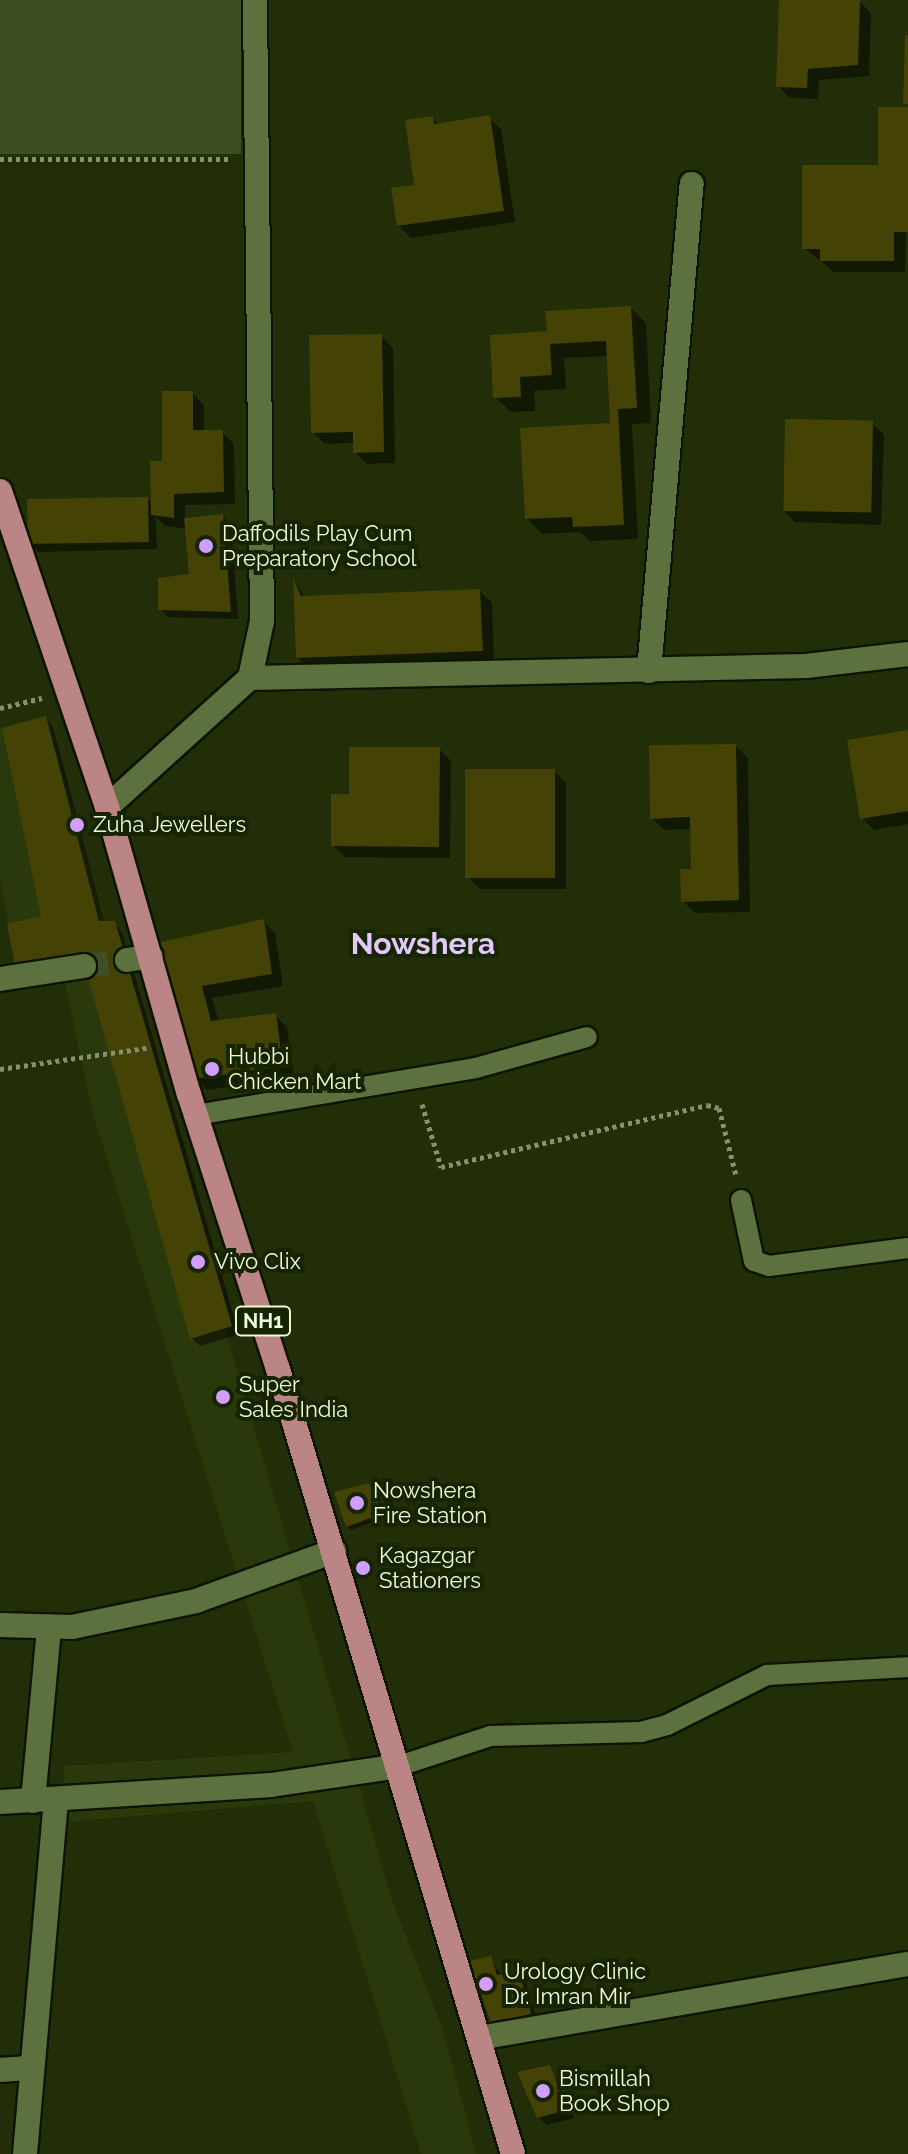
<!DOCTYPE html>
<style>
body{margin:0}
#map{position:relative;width:908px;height:2154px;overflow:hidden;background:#212e08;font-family:Raleway,sans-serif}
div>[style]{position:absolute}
.built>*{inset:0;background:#2a390c}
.green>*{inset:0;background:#3e4e23;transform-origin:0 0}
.shadow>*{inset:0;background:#0007}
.building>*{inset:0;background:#444204;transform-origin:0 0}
.minor-tunnel>*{height:24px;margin-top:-12px;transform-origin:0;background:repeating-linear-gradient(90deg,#404d28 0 24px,transparent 0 36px)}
.path>*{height:5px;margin-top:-2.5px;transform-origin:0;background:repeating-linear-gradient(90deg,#859271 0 4px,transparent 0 8px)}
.roads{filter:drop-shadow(2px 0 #0c1500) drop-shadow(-2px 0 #0c1500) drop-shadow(0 2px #0c1500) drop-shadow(0 -2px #0c1500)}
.service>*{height:20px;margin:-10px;padding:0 10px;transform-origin:10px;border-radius:10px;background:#5c713e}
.minor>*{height:24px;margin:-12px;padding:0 12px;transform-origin:12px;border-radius:12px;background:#5c713e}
.trunk>*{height:24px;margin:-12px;padding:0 12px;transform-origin:12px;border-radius:12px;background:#bb8485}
.dots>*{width:22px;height:22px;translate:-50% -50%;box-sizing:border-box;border:4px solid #172400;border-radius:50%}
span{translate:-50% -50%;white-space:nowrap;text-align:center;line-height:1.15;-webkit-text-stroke:8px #172400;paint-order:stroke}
.shield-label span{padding:2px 6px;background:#172400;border:2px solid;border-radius:6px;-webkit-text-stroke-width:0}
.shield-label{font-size:20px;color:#edfade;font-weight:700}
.poi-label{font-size:22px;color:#edfade}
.left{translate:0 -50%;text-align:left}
.district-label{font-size:30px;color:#e2c8ff;font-weight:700}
</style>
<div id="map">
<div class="built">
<i style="clip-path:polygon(46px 716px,392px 1900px,443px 2030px,476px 2154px,421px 2154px,313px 1801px,65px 1822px,64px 1766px,293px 1752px,93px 1114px,65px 984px,20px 986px,0 877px,0 728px)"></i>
</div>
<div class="green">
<i style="left:0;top:0;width:241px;height:154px"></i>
</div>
<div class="shadow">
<i style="clip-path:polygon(781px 0,859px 1px,871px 13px,869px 76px,819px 80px,818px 99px,790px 98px,778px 86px)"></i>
<i style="clip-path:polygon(908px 109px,905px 272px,834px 272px,804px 248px,880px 166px)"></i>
<i style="clip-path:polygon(432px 118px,439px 125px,489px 118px,501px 129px,515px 222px,411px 238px,399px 226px,416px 187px)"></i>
<i style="clip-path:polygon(631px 308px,646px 323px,651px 423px,632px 424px,638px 539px,590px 541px,580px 532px,542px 534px,527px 518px,612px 425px,609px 356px,564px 358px,566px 389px,534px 391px,535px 411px,511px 412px,495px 397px,549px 333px)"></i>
<i style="clip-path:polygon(381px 336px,393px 348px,395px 463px,367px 464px,355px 452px,355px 443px,325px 444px,313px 432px)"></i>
<i style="clip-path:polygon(192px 393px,204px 405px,204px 432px,222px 432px,234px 444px,235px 504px,185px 505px,185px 520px,222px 516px,231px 524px,238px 619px,168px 617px,160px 609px,191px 576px,187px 529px,165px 526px,156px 517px,157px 549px,38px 552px,30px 544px,148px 499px,153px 504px)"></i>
<i style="clip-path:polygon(872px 423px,884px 435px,881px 525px,795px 522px,783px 510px)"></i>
<i style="clip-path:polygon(295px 583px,306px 598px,480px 591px,492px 603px,494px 662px,310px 669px,298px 658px)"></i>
<i style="clip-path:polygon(45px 718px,53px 727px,105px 923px,114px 923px,122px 932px,239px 1334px,200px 1346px,192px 1338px,88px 972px,44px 918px)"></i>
<i style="clip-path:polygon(908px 732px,908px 824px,874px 830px,862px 818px)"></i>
<i style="clip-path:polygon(736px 746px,748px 758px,750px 912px,695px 913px,683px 901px,693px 871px,692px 829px,664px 830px,652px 818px)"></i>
<i style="clip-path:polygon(439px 749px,451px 761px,450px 858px,345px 857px,333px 845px,351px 796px)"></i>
<i style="clip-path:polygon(554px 771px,566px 783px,566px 889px,480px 889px,468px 877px)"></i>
<i style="clip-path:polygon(263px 921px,275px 933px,283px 986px,212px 998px,219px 1022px,275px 1015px,287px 1027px,294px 1077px,207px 1090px,195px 1078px,159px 945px)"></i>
<i style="clip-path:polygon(368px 1485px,384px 1518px,351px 1530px,347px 1526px)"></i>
<i style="clip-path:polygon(490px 1958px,502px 1977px,518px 1974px,526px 1983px,538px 2022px,500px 2030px,492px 2022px)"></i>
<i style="clip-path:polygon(549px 2067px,574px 2118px,547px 2125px,538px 2117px)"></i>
</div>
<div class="building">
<i style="clip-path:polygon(779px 0,860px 0,858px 65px,808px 69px,807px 88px,776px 87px)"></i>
<i style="clip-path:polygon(905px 35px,908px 35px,908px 104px,903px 104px)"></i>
<i style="clip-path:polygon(878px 107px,908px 107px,908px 232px,894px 232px,894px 261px,820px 261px,820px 249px,802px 249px,802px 165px,878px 165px)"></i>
<i style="clip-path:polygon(490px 115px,504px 211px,397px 226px,391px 188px,414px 185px,405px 120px,433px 116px,434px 124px)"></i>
<i style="clip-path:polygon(631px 306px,637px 408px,618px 409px,624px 525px,573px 527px,572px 517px,525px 519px,520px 428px,610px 423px,606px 341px,550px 344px,552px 375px,520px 377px,521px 397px,493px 398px,490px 335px,547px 331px,545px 311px)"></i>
<i style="clip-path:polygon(382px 334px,384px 452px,353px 453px,353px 432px,311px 433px,309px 335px)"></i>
<i style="clip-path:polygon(162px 391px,193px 391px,193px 430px,223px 430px,224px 492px,174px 494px,174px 518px,151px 515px,150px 461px,162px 461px)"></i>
<i style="left:785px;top:419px;width:88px;height:92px;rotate:1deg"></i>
<i style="left:148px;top:497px;width:45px;height:121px;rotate:89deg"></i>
<i style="clip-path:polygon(223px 514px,231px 612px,158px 610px,158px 578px,189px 574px,184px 518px)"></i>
<i style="clip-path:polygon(293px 578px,301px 596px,480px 589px,483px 651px,296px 658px)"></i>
<i style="clip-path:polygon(46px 716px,99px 921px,115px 921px,232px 1326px,190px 1339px,84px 964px,16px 972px,7px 924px,41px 916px,2px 728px)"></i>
<i style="clip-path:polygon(908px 730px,908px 811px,860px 819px,847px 740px)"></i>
<i style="clip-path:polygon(736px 744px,739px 900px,681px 902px,680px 869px,691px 869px,690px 817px,650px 819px,649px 745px)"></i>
<i style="clip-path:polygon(349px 747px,440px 747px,439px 847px,331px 846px,331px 794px,349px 794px)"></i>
<i style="left:555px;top:769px;width:109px;height:90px;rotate:90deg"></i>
<i style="clip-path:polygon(264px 919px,272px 974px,202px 986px,211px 1021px,276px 1013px,283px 1066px,194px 1079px,157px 943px)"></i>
<i style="clip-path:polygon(369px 1483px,382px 1514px,346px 1527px,334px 1492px)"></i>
<i style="clip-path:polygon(491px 1956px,497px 1975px,519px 1972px,531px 2014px,491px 2023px,470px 1961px)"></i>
<i style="clip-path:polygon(550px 2065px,567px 2110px,537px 2118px,517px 2072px)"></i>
</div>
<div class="minor-tunnel">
<i style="left:84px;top:966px;width:43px;rotate:-7.9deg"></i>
</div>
<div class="path">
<i style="left:0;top:159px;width:228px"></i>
<i style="left:0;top:708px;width:43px;rotate:-13.4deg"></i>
<i style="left:0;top:1069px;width:148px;rotate:-8.2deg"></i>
<i style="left:422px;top:1104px;width:66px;rotate:73.2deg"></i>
<i style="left:441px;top:1167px;width:273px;rotate:-13.1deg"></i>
<i style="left:707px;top:1105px;width:12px;rotate:14deg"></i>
<i style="left:719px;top:1108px;width:69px;rotate:75.8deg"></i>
</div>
<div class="roads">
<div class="service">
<i style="left:196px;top:1115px;width:284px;rotate:-9.5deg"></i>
<i style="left:476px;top:1068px;width:115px;rotate:-15.6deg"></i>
<i style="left:741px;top:1200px;width:62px;rotate:78deg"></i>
<i style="left:754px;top:1261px;width:16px;rotate:18deg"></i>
<i style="left:769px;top:1266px;width:140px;rotate:-7.4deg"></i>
<i style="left:399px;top:1766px;width:97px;rotate:-18.1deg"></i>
<i style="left:491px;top:1736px;width:150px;rotate:-1.5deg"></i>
<i style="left:641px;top:1732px;width:27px;rotate:-15deg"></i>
<i style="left:667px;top:1725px;width:112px;rotate:-26.6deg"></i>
<i style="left:767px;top:1675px;width:141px;rotate:-3.2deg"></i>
</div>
<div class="minor">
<i style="left:649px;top:671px;width:489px;rotate:-85deg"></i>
<i style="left:250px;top:678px;width:556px;rotate:-1.24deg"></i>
<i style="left:806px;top:666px;width:103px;rotate:-6.7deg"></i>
<i style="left:107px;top:807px;width:193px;rotate:-42.1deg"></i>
<i style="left:250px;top:678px;width:58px;rotate:-78.1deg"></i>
<i style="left:262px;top:621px;width:621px;rotate:-90.65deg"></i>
<i style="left:127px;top:960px;width:24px;rotate:-9deg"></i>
<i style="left:0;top:979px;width:85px;rotate:-8.8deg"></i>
<i style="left:0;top:1625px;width:72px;rotate:1.6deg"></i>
<i style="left:72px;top:1627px;width:127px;rotate:-11.8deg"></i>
<i style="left:196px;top:1601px;width:147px;rotate:-19.9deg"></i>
<i style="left:33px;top:1801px;width:175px;rotate:-84.7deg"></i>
<i style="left:0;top:1802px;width:272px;rotate:-3.6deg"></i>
<i style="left:271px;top:1785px;width:129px;rotate:-8.4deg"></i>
<i style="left:479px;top:2038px;width:435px;rotate:-9.8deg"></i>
<i style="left:0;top:2070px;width:31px;rotate:-4deg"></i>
<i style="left:25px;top:2154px;width:355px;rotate:-85deg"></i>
</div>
<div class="trunk">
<i style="left:0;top:491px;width:334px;rotate:71.3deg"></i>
<i style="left:107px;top:807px;width:298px;rotate:74.1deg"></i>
<i style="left:189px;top:1094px;width:289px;rotate:72.1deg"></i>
<i style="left:278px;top:1369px;width:819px;rotate:73.33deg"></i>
</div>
</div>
<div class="dots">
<i style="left:206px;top:546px;background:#cf9eff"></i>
<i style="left:77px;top:825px;background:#cf9eff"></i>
<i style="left:212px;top:1069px;background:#cf9eff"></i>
<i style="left:198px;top:1262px;background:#cf9eff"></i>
<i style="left:223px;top:1397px;background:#cf9eff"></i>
<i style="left:357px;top:1503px;background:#cf9eff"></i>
<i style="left:363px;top:1568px;background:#cf9eff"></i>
<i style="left:486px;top:1984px;background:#cf9eff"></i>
<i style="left:543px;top:2091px;background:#cf9eff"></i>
</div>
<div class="shield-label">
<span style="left:263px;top:1321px">NH1</span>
</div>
<div class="poi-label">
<span class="left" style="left:222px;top:546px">Daffodils Play Cum<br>Preparatory School</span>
<span class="left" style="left:93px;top:825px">Zuha Jewellers</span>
<span class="left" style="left:228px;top:1069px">Hubbi<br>Chicken Mart</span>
<span class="left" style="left:214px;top:1262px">Vivo Clix</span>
<span class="left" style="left:239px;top:1397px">Super<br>Sales India</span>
<span class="left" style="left:373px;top:1503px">Nowshera<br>Fire Station</span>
<span class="left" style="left:379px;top:1568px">Kagazgar<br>Stationers</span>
<span class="left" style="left:504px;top:1984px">Urology Clinic<br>Dr. Imran Mir</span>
<span class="left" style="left:559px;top:2091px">Bismillah<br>Book Shop</span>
</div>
<div class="district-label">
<span style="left:423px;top:944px">Nowshera</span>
</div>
</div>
